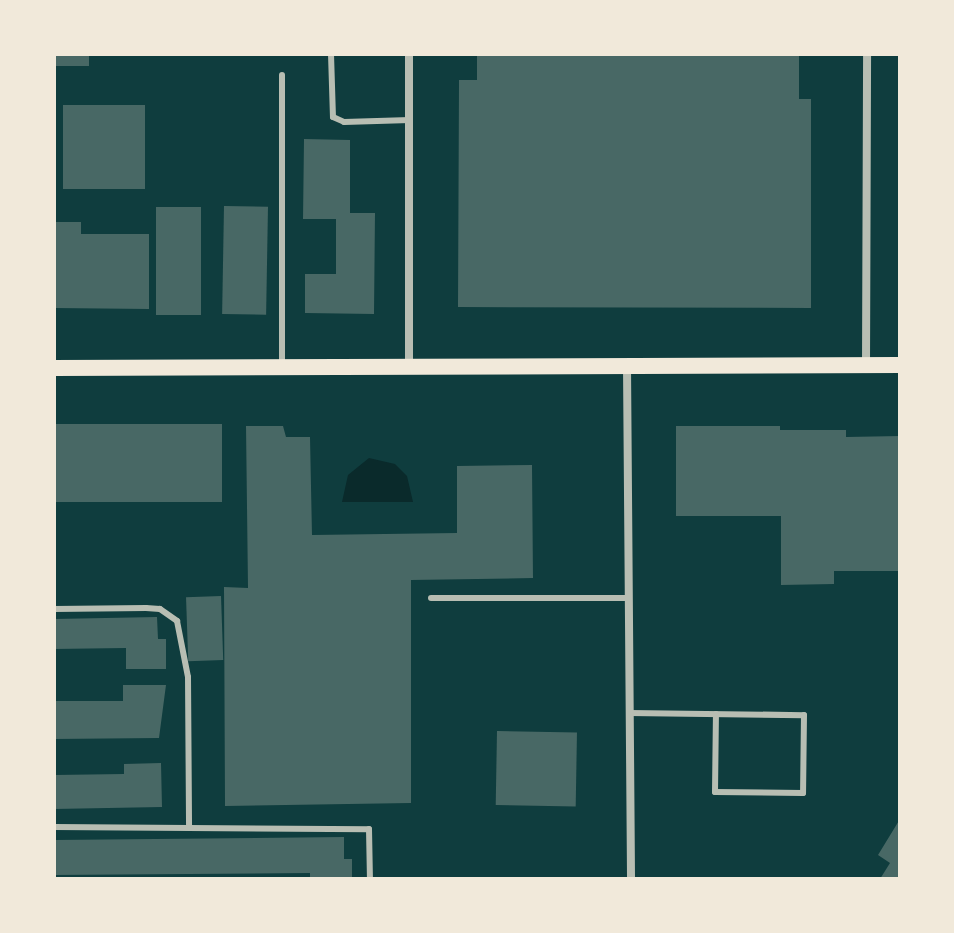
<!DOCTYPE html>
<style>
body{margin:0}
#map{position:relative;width:954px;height:933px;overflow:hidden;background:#0f3d3e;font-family:"DM Sans",sans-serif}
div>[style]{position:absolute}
.water>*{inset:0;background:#0a2a2b}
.building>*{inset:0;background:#486865;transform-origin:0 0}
.service>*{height:6px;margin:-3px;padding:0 3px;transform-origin:3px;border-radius:3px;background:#b8beb3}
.minor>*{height:8px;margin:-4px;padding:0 4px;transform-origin:4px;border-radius:4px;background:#b8beb3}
.secondary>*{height:16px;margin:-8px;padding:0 8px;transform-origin:8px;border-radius:8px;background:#f1e9da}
span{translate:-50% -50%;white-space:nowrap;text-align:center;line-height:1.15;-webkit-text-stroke:6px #f1e9da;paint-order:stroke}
.frame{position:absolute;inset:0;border:56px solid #f1e9da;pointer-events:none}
</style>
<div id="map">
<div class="water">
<i style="clip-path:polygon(369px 458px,395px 464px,407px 476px,413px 502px,342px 502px,348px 475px)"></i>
</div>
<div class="building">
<i style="left:55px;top:54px;width:34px;height:12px"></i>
<i style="clip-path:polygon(477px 54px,799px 54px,799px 99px,811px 99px,811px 308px,458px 307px,459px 80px,477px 80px)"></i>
<i style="left:63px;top:105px;width:82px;height:84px"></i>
<i style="clip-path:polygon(304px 139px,350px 140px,350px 213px,375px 213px,374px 314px,305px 313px,305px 274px,336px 274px,336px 219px,303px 219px)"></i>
<i style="left:224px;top:206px;width:44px;height:108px;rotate:1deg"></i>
<i style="left:156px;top:207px;width:45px;height:108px"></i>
<i style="clip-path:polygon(54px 222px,81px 222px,81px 234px,149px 234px,149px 309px,54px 308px)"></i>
<i style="left:222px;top:424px;width:78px;height:168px;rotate:90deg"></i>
<i style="clip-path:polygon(246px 426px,283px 426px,286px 437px,310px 437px,312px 535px,457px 533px,457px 466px,532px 465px,533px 578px,411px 580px,411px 803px,225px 806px,224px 587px,248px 588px)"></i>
<i style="clip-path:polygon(676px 426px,780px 426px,780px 430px,846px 430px,846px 437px,900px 436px,900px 571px,834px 571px,834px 584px,781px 585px,781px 516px,676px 516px)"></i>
<i style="left:221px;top:596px;width:64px;height:35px;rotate:88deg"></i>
<i style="clip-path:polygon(157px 617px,158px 639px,166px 639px,166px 669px,126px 669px,126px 648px,54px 649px,54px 619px)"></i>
<i style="clip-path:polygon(123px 685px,166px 685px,159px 738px,54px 739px,54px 701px,123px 701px)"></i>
<i style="left:497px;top:731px;width:80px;height:74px;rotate:1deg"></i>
<i style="clip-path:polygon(161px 763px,162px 807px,54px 809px,54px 775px,124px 774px,124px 764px)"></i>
<i style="clip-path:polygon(900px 819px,900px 879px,880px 879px,890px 863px,878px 855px)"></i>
<i style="clip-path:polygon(344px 837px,344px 859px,352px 859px,352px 879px,310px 879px,310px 873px,54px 875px,54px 840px)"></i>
</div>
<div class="service">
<i style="left:331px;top:54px;width:63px;rotate:88.2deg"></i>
<i style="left:333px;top:117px;width:12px;rotate:24deg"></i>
<i style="left:344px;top:122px;width:66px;rotate:-1.7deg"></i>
<i style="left:282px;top:75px;width:291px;rotate:90deg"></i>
<i style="left:431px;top:598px;width:197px"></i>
<i style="left:54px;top:609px;width:92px;rotate:-0.6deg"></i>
<i style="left:146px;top:608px;width:14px;rotate:4deg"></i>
<i style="left:160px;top:609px;width:21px;rotate:35deg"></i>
<i style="left:177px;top:621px;width:57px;rotate:78.9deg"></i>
<i style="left:188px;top:677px;width:150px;rotate:89.6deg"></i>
<i style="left:629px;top:713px;width:175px;rotate:0.7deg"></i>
<i style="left:804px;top:715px;width:78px;rotate:90.7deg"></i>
<i style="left:803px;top:793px;width:88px;rotate:-179.3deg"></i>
<i style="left:715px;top:792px;width:78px;rotate:-89.3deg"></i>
<i style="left:54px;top:827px;width:315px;rotate:0.4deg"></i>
<i style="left:369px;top:829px;width:50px;rotate:88.9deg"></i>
</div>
<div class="minor">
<i style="left:866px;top:365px;width:311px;rotate:-89.8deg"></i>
<i style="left:409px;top:366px;width:312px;rotate:-90deg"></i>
<i style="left:627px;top:366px;width:513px;rotate:89.55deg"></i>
</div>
<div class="secondary">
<i style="left:54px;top:368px;width:846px;rotate:-0.2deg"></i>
</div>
<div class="frame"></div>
</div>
